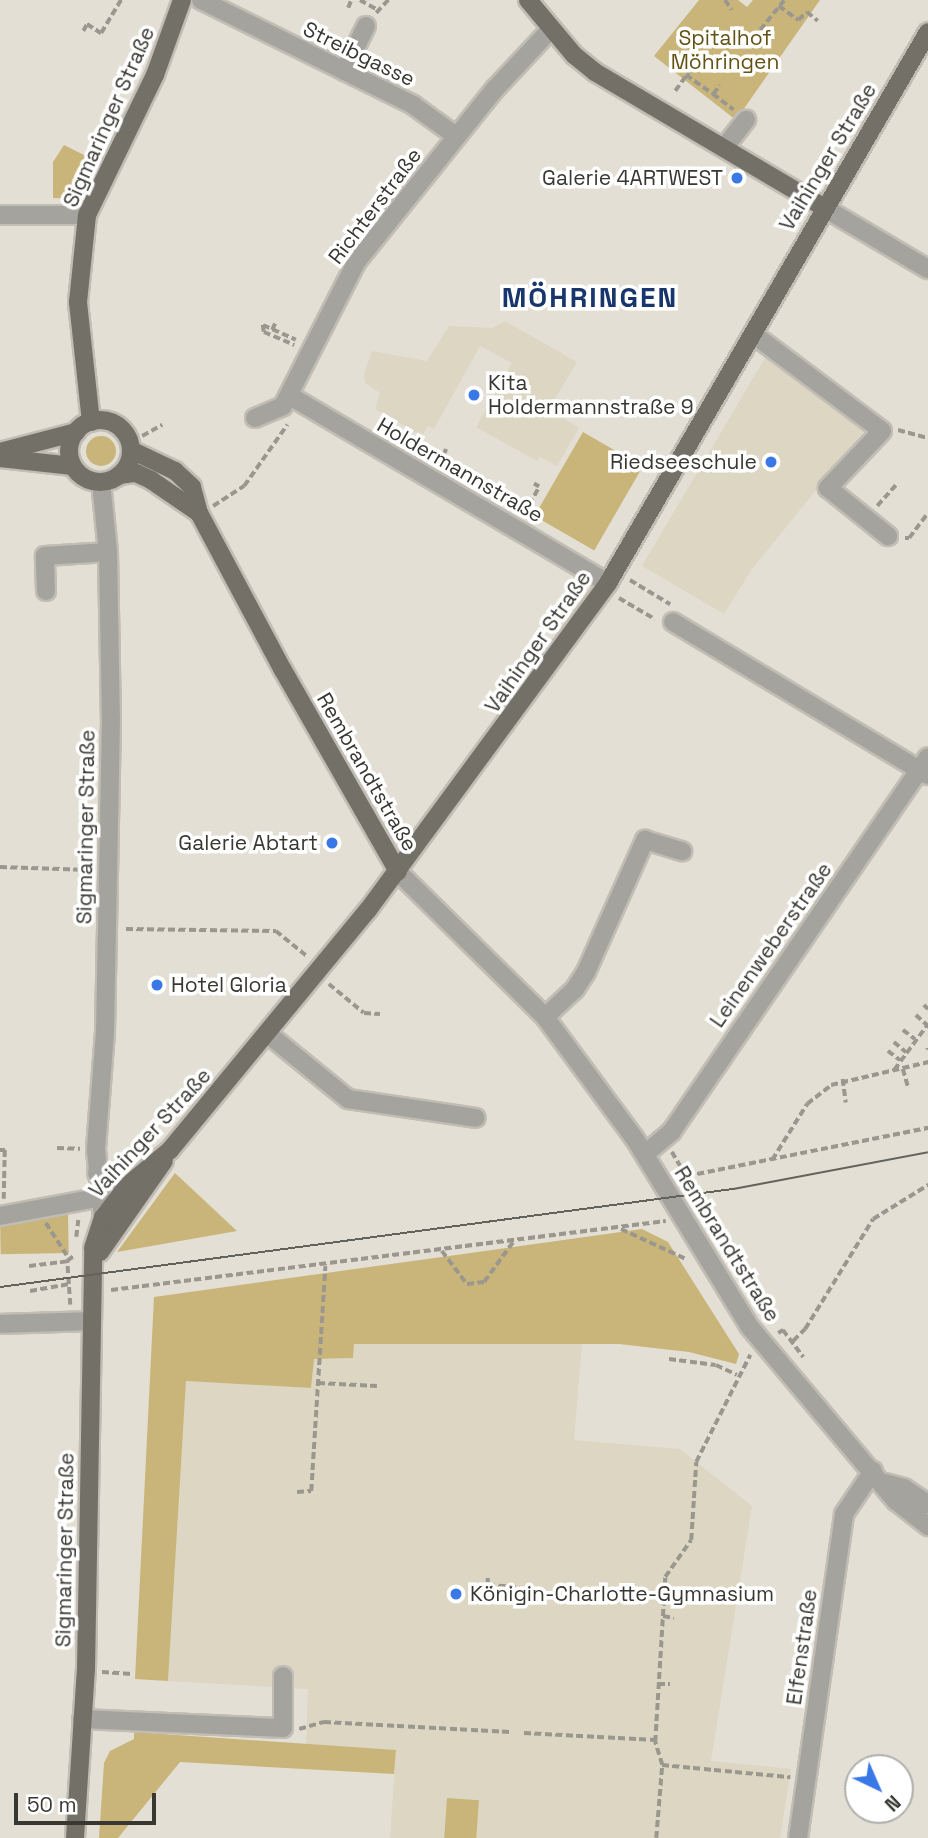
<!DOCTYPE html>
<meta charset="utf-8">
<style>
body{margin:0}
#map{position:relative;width:928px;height:1838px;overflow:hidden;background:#e3dfd4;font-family:"Space Grotesk",sans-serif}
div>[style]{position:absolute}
.built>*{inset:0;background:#dcd6c3}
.green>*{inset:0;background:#c9b579;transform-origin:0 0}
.round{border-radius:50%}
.path>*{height:3.5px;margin-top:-1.75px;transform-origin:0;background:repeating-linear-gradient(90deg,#9a978f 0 7px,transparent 0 10.5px)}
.roads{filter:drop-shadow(2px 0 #c1bdb4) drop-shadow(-2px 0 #c1bdb4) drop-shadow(0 2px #c1bdb4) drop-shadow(0 -2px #c1bdb4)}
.minor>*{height:18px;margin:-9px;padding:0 9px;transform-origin:9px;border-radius:9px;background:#a5a39e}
.major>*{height:18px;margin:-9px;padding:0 9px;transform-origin:9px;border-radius:9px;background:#737068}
.major>.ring{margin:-9px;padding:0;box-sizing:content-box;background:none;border:18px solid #737068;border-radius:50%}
.tram>*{height:2px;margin:-1px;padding:0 1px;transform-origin:1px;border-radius:1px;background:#63625b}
.dots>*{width:19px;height:19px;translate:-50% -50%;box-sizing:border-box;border:4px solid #fff;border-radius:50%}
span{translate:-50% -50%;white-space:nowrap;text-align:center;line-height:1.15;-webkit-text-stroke:7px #fff;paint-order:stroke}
.park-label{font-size:21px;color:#635113}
.street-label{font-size:21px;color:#383732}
.poi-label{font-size:21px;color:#383732}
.right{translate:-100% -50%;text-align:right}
.left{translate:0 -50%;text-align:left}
.district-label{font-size:28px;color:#18366b;font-weight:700;letter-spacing:2px}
.north{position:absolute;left:844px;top:1754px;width:70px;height:70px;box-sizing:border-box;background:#fff;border:2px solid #afafad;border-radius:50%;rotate:136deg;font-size:19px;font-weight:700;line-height:28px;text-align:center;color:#383732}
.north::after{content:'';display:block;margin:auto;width:24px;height:32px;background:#3978e6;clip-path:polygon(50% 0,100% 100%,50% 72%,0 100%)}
.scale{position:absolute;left:14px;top:1793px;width:142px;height:32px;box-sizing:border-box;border:4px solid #383732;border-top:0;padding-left:9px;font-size:21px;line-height:24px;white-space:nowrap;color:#383732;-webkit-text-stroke:5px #fff;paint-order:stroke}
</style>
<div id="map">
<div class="built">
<i style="clip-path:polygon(505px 321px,577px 362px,549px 409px,579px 428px,557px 466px,540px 457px,537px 461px,476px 427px,512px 363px,480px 346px,434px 429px,428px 426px,422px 436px,375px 409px,380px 393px,365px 383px,364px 374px,372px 351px,427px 361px,449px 326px,493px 328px)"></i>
<i style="clip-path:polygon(769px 351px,865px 430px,752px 569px,724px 614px,642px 566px)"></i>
<i style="clip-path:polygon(354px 1344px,582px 1344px,574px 1440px,680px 1449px,752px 1506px,711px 1761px,791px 1769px,780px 1838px,390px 1838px,396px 1751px,306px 1744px,308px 1689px,168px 1681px,186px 1381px,311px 1388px,314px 1359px,353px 1358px)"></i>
</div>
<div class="green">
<i style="clip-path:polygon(699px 0,738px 0,747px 7px,753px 0,820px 0,736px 120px,654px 56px)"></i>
<i style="clip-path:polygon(64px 145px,96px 161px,77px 199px,53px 198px,53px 162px)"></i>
<i style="left:583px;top:432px;width:69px;height:97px;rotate:30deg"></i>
<i class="round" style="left:86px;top:436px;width:30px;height:30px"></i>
<i style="clip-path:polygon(175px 1173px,237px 1231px,117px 1252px)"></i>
<i style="left:68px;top:1213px;width:40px;height:68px;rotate:89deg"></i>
<i style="clip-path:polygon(642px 1229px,668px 1242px,739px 1354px,736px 1364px,689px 1352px,619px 1344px,354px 1344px,353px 1358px,314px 1359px,311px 1388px,186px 1381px,168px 1681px,135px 1679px,154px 1297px)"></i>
<i style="clip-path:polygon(134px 1732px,396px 1750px,394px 1774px,180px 1762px,118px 1838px,99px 1838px,104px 1763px,110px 1751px,134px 1739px)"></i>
<i style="left:447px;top:1798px;width:32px;height:40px;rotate:4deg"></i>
</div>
<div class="path">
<i style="left:360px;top:0;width:18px;rotate:29deg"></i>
<i style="left:725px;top:0;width:12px;rotate:55deg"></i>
<i style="left:779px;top:6px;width:24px;rotate:36deg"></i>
<i style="left:798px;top:20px;width:12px;rotate:-42deg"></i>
<i style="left:807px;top:12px;width:14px;rotate:39deg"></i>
<i style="left:348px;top:8px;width:9px;rotate:-69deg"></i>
<i style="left:376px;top:13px;width:18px;rotate:-47deg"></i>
<i style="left:760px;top:30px;width:38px;rotate:-51deg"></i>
<i style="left:83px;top:31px;width:8px;rotate:-60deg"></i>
<i style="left:87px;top:24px;width:17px;rotate:33deg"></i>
<i style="left:101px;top:33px;width:39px;rotate:-59deg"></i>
<i style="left:686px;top:75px;width:33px;rotate:35deg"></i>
<i style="left:713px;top:94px;width:11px;rotate:-52deg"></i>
<i style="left:675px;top:91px;width:31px;rotate:-54deg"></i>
<i style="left:713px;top:94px;width:26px;rotate:37deg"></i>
<i style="left:263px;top:325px;width:36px;rotate:24deg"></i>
<i style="left:263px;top:325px;width:7px;rotate:82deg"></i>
<i style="left:264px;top:332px;width:33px;rotate:23deg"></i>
<i style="left:272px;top:330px;width:10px;rotate:-66deg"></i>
<i style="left:898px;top:430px;width:31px;rotate:15deg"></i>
<i style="left:142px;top:436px;width:23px;rotate:-29deg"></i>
<i style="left:645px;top:457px;width:4px;rotate:117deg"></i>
<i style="left:643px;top:461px;width:14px;rotate:30deg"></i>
<i style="left:440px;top:463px;width:15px;rotate:-67deg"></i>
<i style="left:213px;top:506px;width:37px;rotate:-33deg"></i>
<i style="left:244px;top:486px;width:75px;rotate:-54.8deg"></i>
<i style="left:877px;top:506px;width:30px;rotate:-48deg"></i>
<i style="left:524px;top:514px;width:31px;rotate:-61deg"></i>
<i style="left:539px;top:487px;width:6px;rotate:-149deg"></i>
<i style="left:905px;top:538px;width:4px"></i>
<i style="left:909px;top:538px;width:31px;rotate:-53deg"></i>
<i style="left:630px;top:580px;width:47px;rotate:31deg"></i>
<i style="left:619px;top:598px;width:42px;rotate:30.3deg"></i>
<i style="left:0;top:867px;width:90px;rotate:1.9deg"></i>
<i style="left:126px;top:929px;width:150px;rotate:0.8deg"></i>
<i style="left:276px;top:931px;width:41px;rotate:39.1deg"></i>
<i style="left:329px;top:984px;width:45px;rotate:39.6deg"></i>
<i style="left:364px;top:1013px;width:16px;rotate:4deg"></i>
<i style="left:924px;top:1005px;width:6px;rotate:45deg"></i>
<i style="left:916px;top:1015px;width:15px;rotate:42deg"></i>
<i style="left:903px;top:1030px;width:15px;rotate:37deg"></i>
<i style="left:894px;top:1042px;width:16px;rotate:40deg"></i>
<i style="left:928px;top:1048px;width:2px;rotate:90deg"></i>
<i style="left:888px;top:1051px;width:15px;rotate:37deg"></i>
<i style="left:903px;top:1069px;width:19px;rotate:74deg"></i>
<i style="left:894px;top:1070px;width:57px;rotate:-53.5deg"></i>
<i style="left:843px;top:1079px;width:24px;rotate:83deg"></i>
<i style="left:57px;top:1148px;width:23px;rotate:2deg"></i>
<i style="left:0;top:1150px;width:5px"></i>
<i style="left:5px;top:1150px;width:49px;rotate:91.2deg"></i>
<i style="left:672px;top:1152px;width:63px;rotate:59.3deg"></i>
<i style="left:704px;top:1206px;width:6px;rotate:149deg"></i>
<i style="left:772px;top:1160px;width:66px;rotate:-58deg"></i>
<i style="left:807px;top:1104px;width:31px;rotate:-38deg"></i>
<i style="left:831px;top:1085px;width:100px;rotate:-13.3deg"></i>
<i style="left:687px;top:1176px;width:246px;rotate:-11.3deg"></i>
<i style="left:46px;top:1223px;width:44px;rotate:57deg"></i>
<i style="left:621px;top:1229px;width:72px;rotate:24.8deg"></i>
<i style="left:76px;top:1237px;width:17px;rotate:-83deg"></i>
<i style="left:442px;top:1251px;width:41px;rotate:52.9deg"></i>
<i style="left:467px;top:1284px;width:17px;rotate:-7deg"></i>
<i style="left:484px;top:1282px;width:49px;rotate:-54.1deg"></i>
<i style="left:29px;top:1266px;width:38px;rotate:-7deg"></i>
<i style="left:111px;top:1290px;width:559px;rotate:-7.09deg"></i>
<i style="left:30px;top:1291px;width:40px;rotate:-10deg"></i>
<i style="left:70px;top:1305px;width:44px;rotate:-93.9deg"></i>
<i style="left:67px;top:1261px;width:10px;rotate:-37deg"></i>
<i style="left:778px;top:1333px;width:6px;rotate:-31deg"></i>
<i style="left:783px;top:1330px;width:34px;rotate:53deg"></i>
<i style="left:793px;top:1341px;width:17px;rotate:-45deg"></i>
<i style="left:805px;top:1329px;width:129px;rotate:-58.3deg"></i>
<i style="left:873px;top:1219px;width:65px;rotate:-31.7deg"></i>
<i style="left:669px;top:1359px;width:47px;rotate:7.3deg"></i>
<i style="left:716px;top:1365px;width:23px;rotate:25deg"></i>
<i style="left:318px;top:1383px;width:59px;rotate:2.9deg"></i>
<i style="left:297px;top:1492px;width:14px;rotate:-4deg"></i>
<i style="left:311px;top:1491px;width:225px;rotate:-86.4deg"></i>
<i style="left:488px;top:1578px;width:7px;rotate:90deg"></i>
<i style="left:488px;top:1585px;width:32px;rotate:4deg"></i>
<i style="left:663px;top:1616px;width:11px;rotate:10deg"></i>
<i style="left:102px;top:1672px;width:30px;rotate:4deg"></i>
<i style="left:658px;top:1684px;width:12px"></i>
<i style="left:299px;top:1729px;width:26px;rotate:-16deg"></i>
<i style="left:324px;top:1722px;width:187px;rotate:3.1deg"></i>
<i style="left:524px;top:1733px;width:132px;rotate:3deg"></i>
<i style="left:662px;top:1765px;width:24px;rotate:-107deg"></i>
<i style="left:655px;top:1742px;width:165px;rotate:-86.5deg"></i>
<i style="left:665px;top:1577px;width:45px;rotate:-54.9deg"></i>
<i style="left:691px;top:1540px;width:78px;rotate:-86.3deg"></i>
<i style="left:696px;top:1462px;width:120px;rotate:-63.2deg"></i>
<i style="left:656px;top:1838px;width:73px;rotate:-85.3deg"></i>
<i style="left:662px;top:1765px;width:129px;rotate:5.4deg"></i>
</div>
<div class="roads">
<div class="minor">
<i style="left:201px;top:0;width:237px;rotate:26.3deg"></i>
<i style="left:413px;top:105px;width:53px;rotate:35.8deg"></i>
<i style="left:344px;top:71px;width:50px;rotate:-63.9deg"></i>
<i style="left:724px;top:148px;width:36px;rotate:-52deg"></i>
<i style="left:823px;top:207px;width:122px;rotate:30.6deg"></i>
<i style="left:0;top:215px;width:87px"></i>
<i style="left:753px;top:334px;width:161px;rotate:36.9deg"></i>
<i style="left:882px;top:431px;width:79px;rotate:133.5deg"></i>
<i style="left:828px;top:488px;width:77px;rotate:38.7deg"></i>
<i style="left:290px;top:396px;width:369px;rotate:30.5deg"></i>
<i style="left:255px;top:418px;width:30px;rotate:-23deg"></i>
<i style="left:283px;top:406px;width:163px;rotate:-63deg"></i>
<i style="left:357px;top:261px;width:221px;rotate:-51.3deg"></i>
<i style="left:495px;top:89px;width:82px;rotate:-47deg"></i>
<i style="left:101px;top:482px;width:70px;rotate:84.3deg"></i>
<i style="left:108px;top:552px;width:167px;rotate:89deg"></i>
<i style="left:111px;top:719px;width:313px;rotate:91.1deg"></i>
<i style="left:105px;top:1032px;width:118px;rotate:94.4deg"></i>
<i style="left:96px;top:1150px;width:68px;rotate:84.1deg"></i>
<i style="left:46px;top:591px;width:35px;rotate:-92deg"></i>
<i style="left:45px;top:556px;width:63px;rotate:-3.6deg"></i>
<i style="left:673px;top:622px;width:297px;rotate:31deg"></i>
<i style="left:398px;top:872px;width:206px;rotate:44.6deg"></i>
<i style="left:545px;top:1017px;width:152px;rotate:53.6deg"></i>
<i style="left:635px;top:1139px;width:219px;rotate:58.6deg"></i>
<i style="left:749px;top:1326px;width:229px;rotate:50deg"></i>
<i style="left:896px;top:1501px;width:41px;rotate:38deg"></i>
<i style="left:545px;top:1017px;width:41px;rotate:-43deg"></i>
<i style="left:575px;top:989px;width:20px;rotate:-57deg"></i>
<i style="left:586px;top:972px;width:145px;rotate:-65.9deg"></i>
<i style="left:645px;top:840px;width:39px;rotate:17deg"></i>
<i style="left:268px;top:1034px;width:103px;rotate:39.1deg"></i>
<i style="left:348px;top:1099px;width:129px;rotate:8.4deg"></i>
<i style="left:645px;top:1154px;width:35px;rotate:-40deg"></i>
<i style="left:672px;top:1131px;width:453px;rotate:-55.6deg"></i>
<i style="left:97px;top:1173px;width:33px;rotate:21deg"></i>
<i style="left:0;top:1216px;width:99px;rotate:-10.5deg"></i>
<i style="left:0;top:1324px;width:92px;rotate:-1.9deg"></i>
<i style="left:885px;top:1483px;width:20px;rotate:15deg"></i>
<i style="left:904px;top:1488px;width:29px;rotate:34deg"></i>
<i style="left:82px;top:1719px;width:201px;rotate:2.6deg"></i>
<i style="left:283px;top:1728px;width:52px;rotate:-90deg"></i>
<i style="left:798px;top:1838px;width:327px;rotate:-81.9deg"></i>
<i style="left:844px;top:1514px;width:52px;rotate:-56deg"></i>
</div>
<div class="major">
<i style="left:528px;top:0;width:72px;rotate:50.1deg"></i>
<i style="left:574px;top:55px;width:27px;rotate:39deg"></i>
<i style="left:595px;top:72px;width:265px;rotate:30.6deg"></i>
<i class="ring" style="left:69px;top:420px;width:44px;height:44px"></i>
<i style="left:91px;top:422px;width:121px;rotate:-96.2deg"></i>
<i style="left:78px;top:302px;width:87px;rotate:-84.1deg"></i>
<i style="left:87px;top:215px;width:156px;rotate:-64.1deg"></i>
<i style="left:155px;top:75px;width:80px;rotate:-70.2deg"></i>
<i style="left:131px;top:450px;width:49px;rotate:25.5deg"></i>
<i style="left:175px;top:471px;width:23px;rotate:43deg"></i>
<i style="left:192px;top:487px;width:27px;rotate:75deg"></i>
<i style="left:199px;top:513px;width:178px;rotate:61.9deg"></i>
<i style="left:283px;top:670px;width:232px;rotate:60.3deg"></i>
<i style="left:0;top:452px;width:79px;rotate:-14.7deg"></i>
<i style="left:0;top:458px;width:73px;rotate:6.3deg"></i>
<i style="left:119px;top:475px;width:17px;rotate:-7deg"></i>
<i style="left:136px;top:473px;width:17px;rotate:25deg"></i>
<i style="left:151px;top:480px;width:58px;rotate:34.5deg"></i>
<i style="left:100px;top:1252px;width:111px;rotate:-54.9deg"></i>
<i style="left:75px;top:1838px;width:169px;rotate:-86.3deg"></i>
<i style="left:86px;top:1669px;width:421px;rotate:-89deg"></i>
<i style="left:93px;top:1248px;width:32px;rotate:-72deg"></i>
<i style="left:103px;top:1218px;width:41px;rotate:-52.9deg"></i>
<i style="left:128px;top:1185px;width:55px;rotate:-39.8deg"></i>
<i style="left:170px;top:1150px;width:311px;rotate:-50.5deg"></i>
<i style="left:368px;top:910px;width:406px;rotate:-53.7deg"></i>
<i style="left:608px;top:583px;width:637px;rotate:-59.85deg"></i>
</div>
</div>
<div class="tram">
<i style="left:0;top:1287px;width:740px;rotate:-7.62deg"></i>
<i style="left:733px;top:1189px;width:198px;rotate:-10.7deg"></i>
</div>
<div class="dots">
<i style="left:737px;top:178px;background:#3978e6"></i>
<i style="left:474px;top:395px;background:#3978e6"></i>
<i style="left:771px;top:462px;background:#3978e6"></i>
<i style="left:332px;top:843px;background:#3978e6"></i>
<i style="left:157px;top:985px;background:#3978e6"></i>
<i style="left:456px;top:1594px;background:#3978e6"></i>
</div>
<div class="park-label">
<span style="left:725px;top:50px">Spitalhof<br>Möhringen</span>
</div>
<div class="street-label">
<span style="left:359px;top:54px;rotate:26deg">Streibgasse</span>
<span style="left:109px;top:117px;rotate:-66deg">Sigmaringer Straße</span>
<span style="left:828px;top:157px;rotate:-59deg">Vaihinger Straße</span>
<span style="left:375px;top:206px;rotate:-53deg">Richterstraße</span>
<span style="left:460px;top:470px;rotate:30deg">Holdermannstraße</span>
<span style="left:538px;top:642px;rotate:-55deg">Vaihinger Straße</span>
<span style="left:367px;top:772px;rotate:60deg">Rembrandtstraße</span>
<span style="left:86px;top:827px;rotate:-89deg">Sigmaringer Straße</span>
<span style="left:771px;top:945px;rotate:-55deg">Leinenweberstraße</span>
<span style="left:150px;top:1133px;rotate:-47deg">Vaihinger Straße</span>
<span style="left:727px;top:1244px;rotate:58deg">Rembrandtstraße</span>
<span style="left:65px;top:1550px;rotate:-89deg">Sigmaringer Straße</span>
<span style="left:802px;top:1647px;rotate:-82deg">Elfenstraße</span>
</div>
<div class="poi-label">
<span class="right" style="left:723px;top:178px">Galerie 4ARTWEST</span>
<span class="left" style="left:488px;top:395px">Kita<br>Holdermannstraße 9</span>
<span class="right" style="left:757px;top:462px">Riedseeschule</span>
<span class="right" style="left:318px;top:843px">Galerie Abtart</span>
<span class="left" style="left:171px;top:985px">Hotel Gloria</span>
<span class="left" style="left:470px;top:1594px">Königin-Charlotte-Gymnasium</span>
</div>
<div class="district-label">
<span style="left:590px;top:297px">MÖHRINGEN</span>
</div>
<div class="north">N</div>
<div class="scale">50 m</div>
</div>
